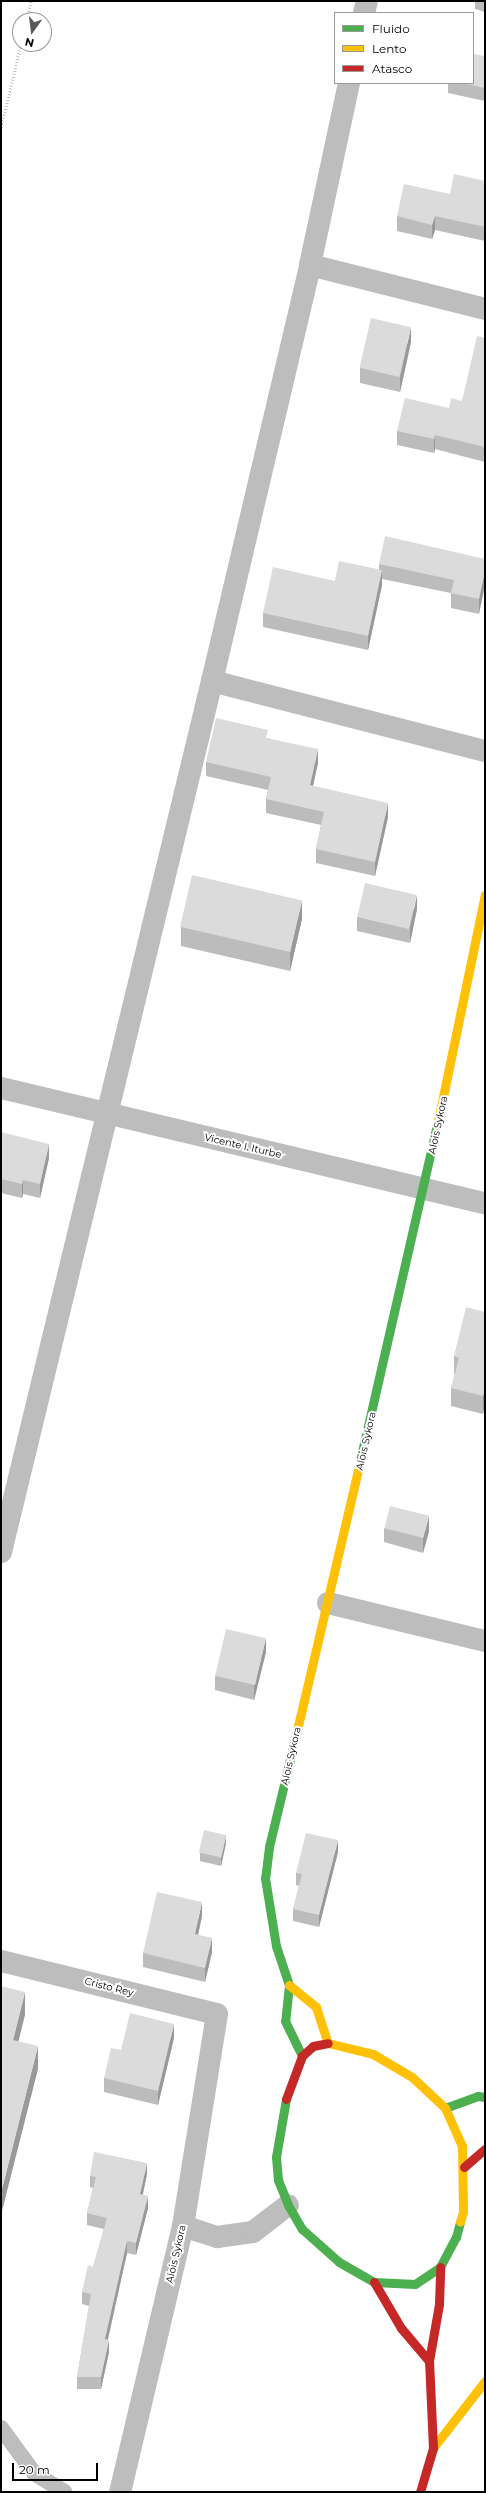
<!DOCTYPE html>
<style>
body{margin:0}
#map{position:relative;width:486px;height:2493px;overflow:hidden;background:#fff;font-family:Montserrat,sans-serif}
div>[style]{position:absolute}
.path>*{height:2.5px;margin-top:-1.25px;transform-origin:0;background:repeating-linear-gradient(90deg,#c2c2c2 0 1px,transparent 0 3px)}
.lane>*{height:16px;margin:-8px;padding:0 8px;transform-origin:8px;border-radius:8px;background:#bdbdbd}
.street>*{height:22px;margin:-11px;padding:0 11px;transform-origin:11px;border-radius:11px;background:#bdbdbd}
.fast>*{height:9px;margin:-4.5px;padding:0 4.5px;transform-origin:4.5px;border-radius:4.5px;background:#4caf50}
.slow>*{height:9px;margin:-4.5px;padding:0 4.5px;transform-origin:4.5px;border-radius:4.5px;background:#ffc107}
.jam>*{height:9px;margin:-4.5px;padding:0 4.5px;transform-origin:4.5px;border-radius:4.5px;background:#c62828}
.wall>*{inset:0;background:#bcbcbc}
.shaded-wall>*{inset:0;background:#999}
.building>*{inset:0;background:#dbdbdb;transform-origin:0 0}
span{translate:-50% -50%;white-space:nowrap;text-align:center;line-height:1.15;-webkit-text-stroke:4px #fff;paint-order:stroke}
.street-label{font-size:10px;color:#000}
.frame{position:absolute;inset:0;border:2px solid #000;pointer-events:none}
.legend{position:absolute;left:334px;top:12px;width:140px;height:72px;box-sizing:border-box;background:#fff;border:1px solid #999;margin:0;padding:5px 7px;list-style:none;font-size:12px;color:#000}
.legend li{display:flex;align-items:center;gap:8px;height:20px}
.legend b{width:20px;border:1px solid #999}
.north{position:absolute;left:12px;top:12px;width:40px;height:40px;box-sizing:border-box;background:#fff;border:1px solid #999;border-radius:50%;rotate:194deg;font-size:11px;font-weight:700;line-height:16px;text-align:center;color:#000}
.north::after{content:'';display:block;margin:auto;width:14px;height:18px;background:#595959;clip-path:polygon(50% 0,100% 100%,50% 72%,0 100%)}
.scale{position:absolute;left:12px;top:2463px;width:86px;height:18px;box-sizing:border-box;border:2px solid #000;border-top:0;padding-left:5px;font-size:12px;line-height:14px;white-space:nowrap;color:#000;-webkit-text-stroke:3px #fff;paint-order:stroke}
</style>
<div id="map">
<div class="path">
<i style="left:26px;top:20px;width:20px;rotate:-75deg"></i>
<i style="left:1px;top:127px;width:85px;rotate:-76.5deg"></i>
</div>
<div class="lane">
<i style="left:1px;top:2428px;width:56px;rotate:53.7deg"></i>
<i style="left:34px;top:2473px;width:36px;rotate:32deg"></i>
</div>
<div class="street">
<i style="left:364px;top:13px;width:12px;rotate:-76deg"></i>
<i style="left:310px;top:265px;width:180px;rotate:14.1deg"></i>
<i style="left:212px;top:681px;width:282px;rotate:14.4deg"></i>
<i style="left:1px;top:1088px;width:497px;rotate:13.4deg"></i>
<i style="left:1px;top:1552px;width:896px;rotate:-76.38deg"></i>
<i style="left:212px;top:681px;width:427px;rotate:-76.7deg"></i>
<i style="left:310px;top:265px;width:186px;rotate:-77.9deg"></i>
<i style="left:328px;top:1603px;width:162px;rotate:13.6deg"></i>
<i style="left:1px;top:1961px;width:222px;rotate:13.8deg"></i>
<i style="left:217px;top:2014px;width:215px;rotate:99.1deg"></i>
<i style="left:183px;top:2226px;width:273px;rotate:103.3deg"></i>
<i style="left:183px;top:2226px;width:36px;rotate:18deg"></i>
<i style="left:217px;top:2237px;width:36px;rotate:-8deg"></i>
<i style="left:253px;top:2232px;width:44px;rotate:-37.6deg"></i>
</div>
<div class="fast">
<i style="left:359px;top:1465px;width:353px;rotate:-77.1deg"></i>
<i style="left:298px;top:1726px;width:124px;rotate:103.5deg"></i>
<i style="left:269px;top:1847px;width:31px;rotate:97deg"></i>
<i style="left:265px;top:1878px;width:69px;rotate:80.8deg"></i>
<i style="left:276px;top:1946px;width:41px;rotate:71.6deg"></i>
<i style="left:289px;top:1985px;width:36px;rotate:96deg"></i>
<i style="left:285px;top:2021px;width:39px;rotate:64deg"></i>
<i style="left:286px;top:2099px;width:59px;rotate:99.8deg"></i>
<i style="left:276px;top:2157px;width:23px;rotate:85deg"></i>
<i style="left:278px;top:2180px;width:27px;rotate:68deg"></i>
<i style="left:288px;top:2205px;width:28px;rotate:60deg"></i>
<i style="left:302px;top:2229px;width:50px;rotate:41.7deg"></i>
<i style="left:339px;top:2262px;width:40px;rotate:29.7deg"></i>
<i style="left:374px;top:2282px;width:41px;rotate:2.8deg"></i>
<i style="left:415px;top:2284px;width:30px;rotate:-34deg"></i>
<i style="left:440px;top:2267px;width:34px;rotate:-62deg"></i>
<i style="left:456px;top:2237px;width:16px;rotate:-75deg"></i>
<i style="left:445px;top:2108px;width:35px;rotate:-20deg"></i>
<i style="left:478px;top:2096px;width:7px;rotate:8deg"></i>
</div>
<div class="slow">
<i style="left:438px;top:1121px;width:231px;rotate:-78.3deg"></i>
<i style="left:298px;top:1726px;width:268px;rotate:-76.8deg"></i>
<i style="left:289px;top:1985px;width:35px;rotate:39deg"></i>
<i style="left:316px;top:2007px;width:38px;rotate:72deg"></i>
<i style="left:328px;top:2043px;width:46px;rotate:13.7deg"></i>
<i style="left:373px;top:2054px;width:45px;rotate:30.5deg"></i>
<i style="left:412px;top:2077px;width:45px;rotate:43.2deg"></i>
<i style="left:445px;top:2108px;width:42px;rotate:65.9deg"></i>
<i style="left:462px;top:2146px;width:66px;rotate:89.1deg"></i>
<i style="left:463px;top:2212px;width:10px;rotate:107deg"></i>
<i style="left:433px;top:2448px;width:85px;rotate:-52.2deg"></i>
</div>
<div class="jam">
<i style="left:286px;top:2099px;width:46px;rotate:-69.6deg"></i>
<i style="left:302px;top:2056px;width:15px;rotate:-42deg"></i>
<i style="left:313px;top:2046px;width:15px;rotate:-11deg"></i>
<i style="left:464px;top:2167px;width:28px;rotate:-41deg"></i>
<i style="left:374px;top:2282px;width:53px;rotate:59.6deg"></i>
<i style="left:401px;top:2328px;width:43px;rotate:49.7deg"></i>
<i style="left:420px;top:2492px;width:46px;rotate:-73.5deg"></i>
<i style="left:433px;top:2448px;width:87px;rotate:-92.6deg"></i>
<i style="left:429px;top:2361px;width:58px;rotate:-80deg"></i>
<i style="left:439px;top:2304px;width:37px;rotate:-88deg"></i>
</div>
<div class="wall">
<i style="clip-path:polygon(475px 1px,485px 1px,485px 12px,475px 9px)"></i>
<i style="clip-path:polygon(485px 56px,485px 101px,448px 93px,448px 83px,473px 83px)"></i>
<i style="clip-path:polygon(485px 181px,485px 241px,435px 230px,432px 239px,397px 231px,397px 216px,450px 194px)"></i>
<i style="clip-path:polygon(485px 338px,485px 462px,435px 449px,434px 453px,397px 445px,397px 431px,449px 408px,462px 401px)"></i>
<i style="clip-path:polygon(411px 342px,400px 392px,360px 383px,360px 368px)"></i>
<i style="clip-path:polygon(485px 559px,479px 614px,451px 608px,451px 593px,382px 579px,382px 585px,368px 650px,263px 627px,263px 613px,335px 581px,379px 570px,379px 564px)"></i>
<i style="clip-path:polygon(268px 738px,318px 763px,313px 786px,388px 817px,375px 876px,316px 863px,316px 849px,321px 825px,266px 813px,266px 799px,268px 790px,206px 776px,206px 762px)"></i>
<i style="clip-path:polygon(417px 909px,410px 943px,357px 931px,357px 917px)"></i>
<i style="clip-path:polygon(302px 919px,290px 971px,181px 946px,181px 927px)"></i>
<i style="clip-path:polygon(1px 1132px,49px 1158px,40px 1198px,23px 1194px,22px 1198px,1px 1193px)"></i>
<i style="clip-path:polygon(485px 1312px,483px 1414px,451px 1406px,451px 1388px,455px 1375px,454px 1374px,454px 1356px)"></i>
<i style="clip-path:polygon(384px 1528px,429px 1531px,423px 1553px,384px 1542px)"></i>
<i style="clip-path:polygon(266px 1652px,254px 1700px,215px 1690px,215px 1676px)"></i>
<i style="clip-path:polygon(226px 1843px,221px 1866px,200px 1861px,200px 1853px)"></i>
<i style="clip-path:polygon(338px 1852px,319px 1927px,293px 1921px,293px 1909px,299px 1886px,296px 1885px,296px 1873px)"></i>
<i style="clip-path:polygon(202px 1916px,198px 1935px,212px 1952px,205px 1982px,143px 1967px,143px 1953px)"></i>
<i style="clip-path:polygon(174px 2038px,158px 2105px,104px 2092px,104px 2078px,121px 2050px)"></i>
<i style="clip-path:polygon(147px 2174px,143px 2195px,148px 2208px,136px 2255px,127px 2253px,108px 2340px,109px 2352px,101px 2389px,77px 2389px,77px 2377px,89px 2306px,82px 2304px,82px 2292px,93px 2267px,104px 2229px,87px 2225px,87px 2213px,93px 2188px,90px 2187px,90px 2176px)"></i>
</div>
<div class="shaded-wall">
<i style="clip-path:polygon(435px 216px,435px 230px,432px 239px,432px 225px)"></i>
<i style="clip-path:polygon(411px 327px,411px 342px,400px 392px,400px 377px)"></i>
<i style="clip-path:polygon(435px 435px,435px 449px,434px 453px,434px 439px)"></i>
<i style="clip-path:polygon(382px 570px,382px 585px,368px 650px,368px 636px)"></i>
<i style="clip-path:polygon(485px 570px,485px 585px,479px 614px,479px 599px)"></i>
<i style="clip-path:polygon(318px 749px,318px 763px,310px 799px,310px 785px)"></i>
<i style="clip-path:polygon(388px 803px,388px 817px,375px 876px,375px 862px)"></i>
<i style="clip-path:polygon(417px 895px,417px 909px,410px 943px,410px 928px)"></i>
<i style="clip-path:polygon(302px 900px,302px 919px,290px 971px,290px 952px)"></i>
<i style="clip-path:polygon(49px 1144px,49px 1158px,40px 1198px,40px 1184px)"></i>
<i style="clip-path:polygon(23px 1180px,23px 1194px,22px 1198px,22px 1184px)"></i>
<i style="clip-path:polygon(485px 1387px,485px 1405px,483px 1414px,483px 1396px)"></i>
<i style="clip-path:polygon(429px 1516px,429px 1531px,423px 1553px,423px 1539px)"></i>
<i style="clip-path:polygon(266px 1638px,266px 1652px,254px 1700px,254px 1685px)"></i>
<i style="clip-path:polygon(226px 1835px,226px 1843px,221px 1866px,221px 1858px)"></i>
<i style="clip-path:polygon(338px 1840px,338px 1852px,319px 1927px,319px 1915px)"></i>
<i style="clip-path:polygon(202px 1902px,202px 1916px,195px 1949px,195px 1934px)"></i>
<i style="clip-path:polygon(212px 1938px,212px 1952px,205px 1982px,205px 1968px)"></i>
<i style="clip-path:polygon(25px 1992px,25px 2015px,13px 2063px,13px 2040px)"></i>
<i style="clip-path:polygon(174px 2024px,174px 2038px,158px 2105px,158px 2091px)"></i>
<i style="clip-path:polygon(38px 2046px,38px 2069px,1px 2215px,1px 2193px)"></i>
<i style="clip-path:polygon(147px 2163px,147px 2174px,140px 2206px,140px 2194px)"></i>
<i style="clip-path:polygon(148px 2196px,148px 2208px,136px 2255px,136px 2243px)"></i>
<i style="clip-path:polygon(127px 2241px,127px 2253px,105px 2351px,105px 2339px)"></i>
<i style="clip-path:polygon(109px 2340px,109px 2352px,101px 2389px,101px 2377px)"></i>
</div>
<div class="building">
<i style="clip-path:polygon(473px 54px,485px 56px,485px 88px,462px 83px,473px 83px)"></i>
<i style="clip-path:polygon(454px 174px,485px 181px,485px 227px,435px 216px,432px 225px,397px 216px,404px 184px,450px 194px)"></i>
<i style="left:371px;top:318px;width:41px;height:51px;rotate:13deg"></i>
<i style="clip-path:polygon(477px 336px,485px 338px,485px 447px,435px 435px,434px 439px,397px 431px,405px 398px,449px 408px,451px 398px,462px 401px)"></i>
<i style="clip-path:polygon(385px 536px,485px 559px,485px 570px,479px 599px,451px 593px,454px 580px,379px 564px)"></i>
<i style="clip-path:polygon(339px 561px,382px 570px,368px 636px,263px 613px,273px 567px,335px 581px)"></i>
<i style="clip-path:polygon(216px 718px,268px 730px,266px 738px,318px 749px,310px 785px,388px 803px,375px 862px,316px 849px,324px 812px,266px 799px,271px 777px,206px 762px)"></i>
<i style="left:192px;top:875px;width:113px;height:53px;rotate:13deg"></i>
<i style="left:365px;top:883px;width:53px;height:35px;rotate:13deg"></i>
<i style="clip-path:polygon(1px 1132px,49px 1144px,40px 1184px,23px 1180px,22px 1184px,1px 1179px)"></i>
<i style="clip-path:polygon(466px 1307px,485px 1312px,485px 1387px,483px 1396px,451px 1388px,459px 1358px,454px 1356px)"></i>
<i style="left:390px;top:1506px;width:40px;height:23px;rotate:14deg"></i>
<i style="left:226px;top:1629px;width:41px;height:48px;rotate:13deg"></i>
<i style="left:204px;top:1830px;width:23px;height:23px;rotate:13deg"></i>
<i style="clip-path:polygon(306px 1833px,338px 1840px,319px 1915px,293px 1909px,302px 1874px,296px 1873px)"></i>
<i style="clip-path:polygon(157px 1892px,202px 1902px,195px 1934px,212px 1938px,205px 1968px,143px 1953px)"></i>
<i style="clip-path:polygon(1px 1986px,25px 1992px,13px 2040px,38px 2046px,1px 2193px)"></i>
<i style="clip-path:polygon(130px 2013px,174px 2024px,158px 2091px,104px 2078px,111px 2048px,121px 2050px)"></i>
<i style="clip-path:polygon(94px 2152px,147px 2163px,140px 2194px,148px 2196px,136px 2243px,127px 2241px,105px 2339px,109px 2340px,101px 2377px,77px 2377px,91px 2294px,82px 2292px,88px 2265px,93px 2267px,107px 2218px,87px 2213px,96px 2177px,90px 2176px)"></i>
</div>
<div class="street-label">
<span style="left:438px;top:1125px;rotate:-78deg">Alois Sykora</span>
<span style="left:243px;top:1146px;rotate:13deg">Vicente I. Iturbe</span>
<span style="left:366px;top:1441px;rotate:-77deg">Alois Sykora</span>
<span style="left:291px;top:1756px;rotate:-77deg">Alois Sykora</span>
<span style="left:109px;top:1987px;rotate:14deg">Cristo Rey</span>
<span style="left:176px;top:2254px;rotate:-77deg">Alois Sykora</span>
</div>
<div class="frame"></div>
<ul class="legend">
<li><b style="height:5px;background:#4caf50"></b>Fluido</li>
<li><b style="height:5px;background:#ffc107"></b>Lento</li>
<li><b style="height:5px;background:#c62828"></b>Atasco</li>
</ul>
<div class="north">N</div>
<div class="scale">20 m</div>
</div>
